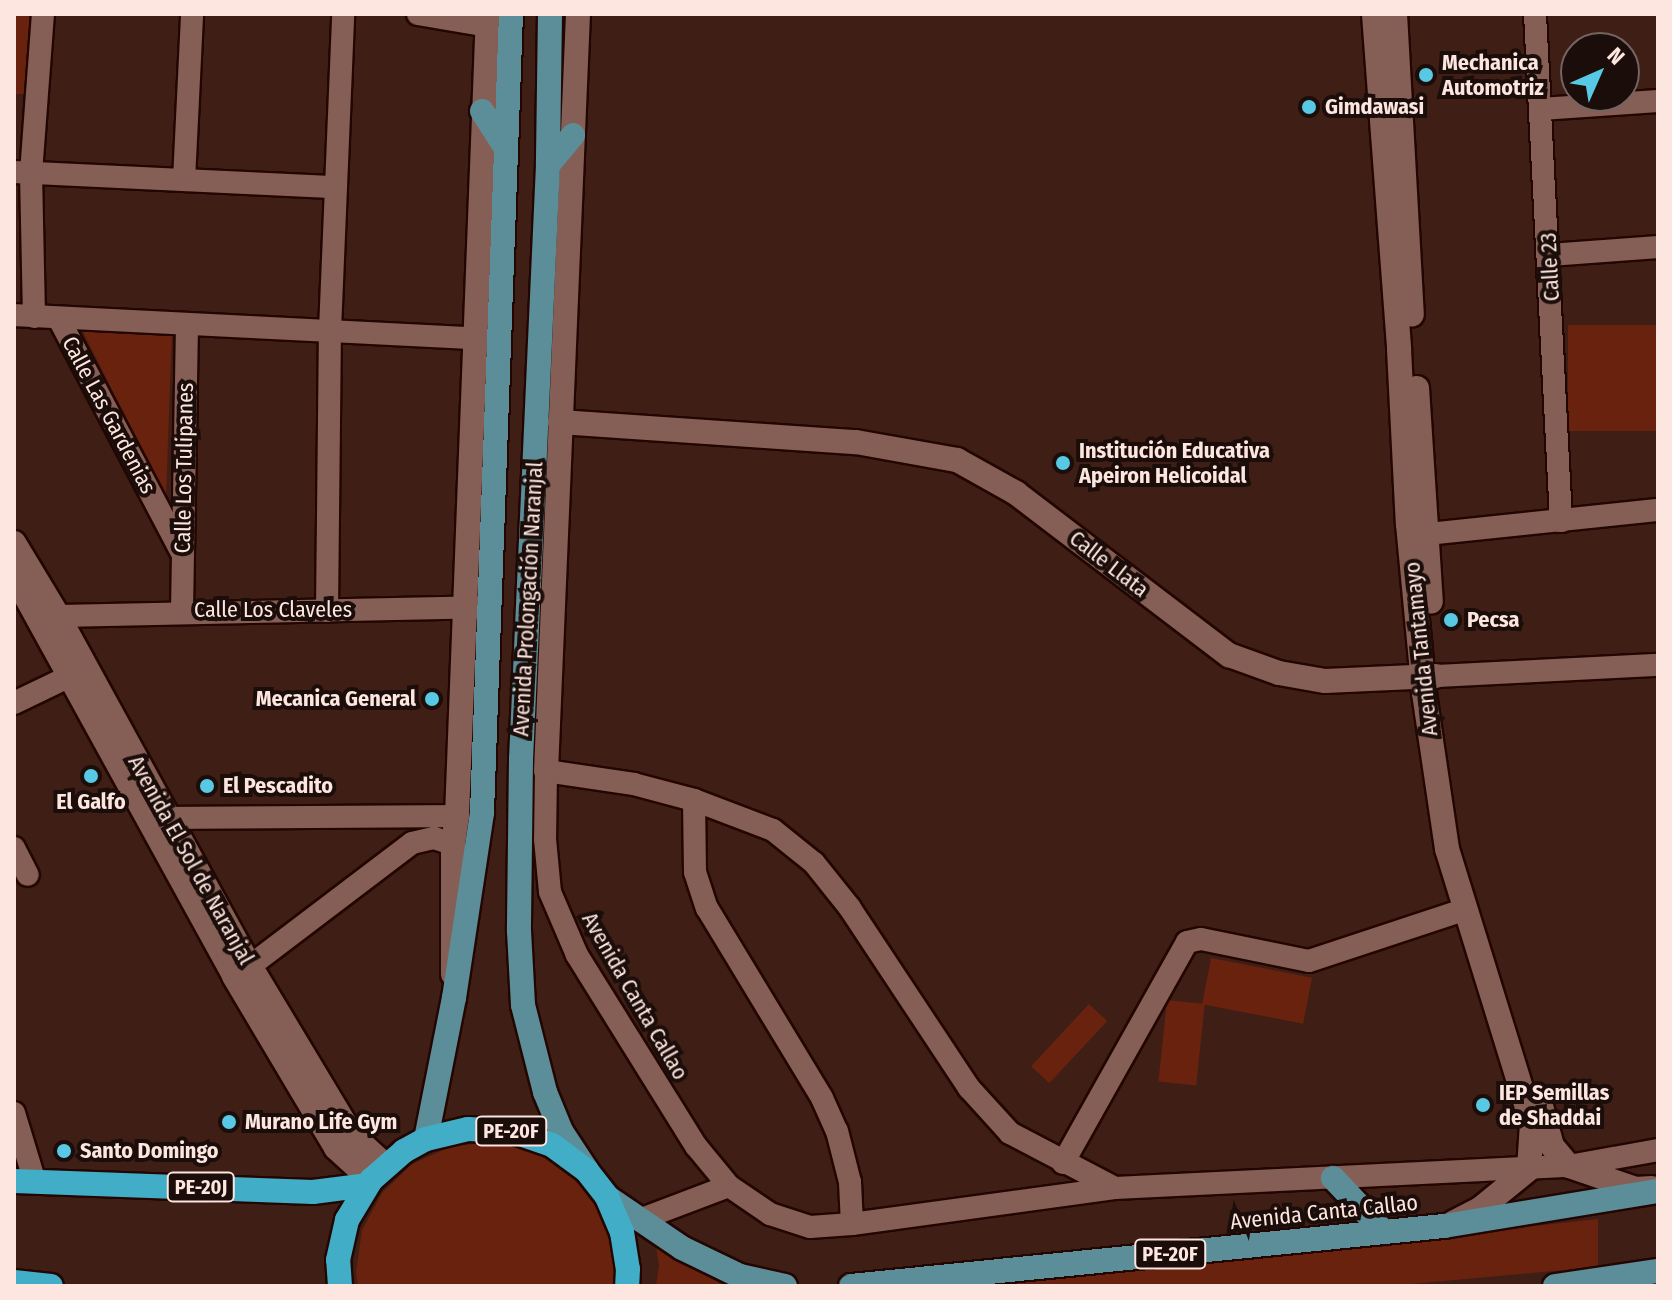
<!DOCTYPE html>
<meta charset="utf-8">
<style>
body{margin:0}
#map{position:relative;width:1672px;height:1300px;overflow:hidden;background:#3e1e15;font-family:"Fira Sans Condensed",sans-serif}
div>[style]{position:absolute}
.green>*{inset:0;background:#68220e;transform-origin:0 0}
.roads{filter:drop-shadow(2px 0 #230602) drop-shadow(-2px 0 #230602) drop-shadow(0 2px #230602) drop-shadow(0 -2px #230602)}
.street>*{height:22px;margin:-11px;padding:0 11px;transform-origin:11px;border-radius:11px;background:#855f55}
.secondary>*{height:24px;margin:-12px;padding:0 12px;transform-origin:12px;border-radius:12px;background:#855f55}
.primary>*{height:24px;margin:-12px;padding:0 12px;transform-origin:12px;border-radius:12px;background:#5c8e99}
.highway>*{height:24px;margin:-12px;padding:0 12px;transform-origin:12px;border-radius:12px;background:#41adc6}
.dots>*{width:22px;height:22px;translate:-50% -50%;box-sizing:border-box;border:4px solid #1b0d09;border-radius:50%}
span{translate:-50% -50%;white-space:nowrap;text-align:center;line-height:1.15;-webkit-text-stroke:8px #1b0d09;paint-order:stroke}
.shield-label span{padding:2px 6px;background:#1b0d09;border:2px solid;border-radius:6px;-webkit-text-stroke-width:0}
.shield-label{font-size:20px;color:#fde6e0;font-weight:700}
.poi-label{font-size:22px;color:#fde6e0;font-weight:700}
.left{translate:0 -50%;text-align:left}
.right{translate:-100% -50%;text-align:right}
.street-label{font-size:22px;color:#fde6e0}
.frame{position:absolute;inset:0;border:16px solid #fde6e0;pointer-events:none}
.north{position:absolute;left:1560px;top:32px;width:80px;height:80px;box-sizing:border-box;background:#1b0d09;border:2px solid #75645f;border-radius:50%;rotate:45deg;font-size:22px;font-weight:700;line-height:32px;text-align:center;color:#fde6e0}
.north::after{content:'';display:block;margin:auto;width:28px;height:36px;background:#58c9e4;clip-path:polygon(50% 0,100% 100%,50% 72%,0 100%)}
</style>
<div id="map">
<div class="green">
<i style="clip-path:polygon(14px 14px,34px 14px,29px 94px,14px 94px)"></i>
<i style="left:1658px;top:325px;width:106px;height:90px;rotate:90deg"></i>
<i style="clip-path:polygon(81px 328px,172px 331px,166px 498px)"></i>
<i style="left:1211px;top:958px;width:103px;height:47px;rotate:11deg"></i>
<i style="left:1167px;top:1000px;width:38px;height:82px;rotate:6deg"></i>
<i style="left:1089px;top:1004px;width:25px;height:85px;rotate:43deg"></i>
<i style="clip-path:polygon(495px 1142px,537px 1152px,574px 1177px,600px 1211px,614px 1253px,614px 1286px,358px 1286px,356px 1272px,362px 1230px,382px 1193px,412px 1164px,452px 1146px)"></i>
<i style="clip-path:polygon(1598px 1219px,1598px 1267px,1390px 1286px,987px 1286px)"></i>
<i style="clip-path:polygon(656px 1246px,723px 1285px,725px 1286px,656px 1286px,659px 1265px)"></i>
</div>
<div class="roads">
<div class="street">
<i style="left:418px;top:14px;width:72px;rotate:9.6deg"></i>
<i style="left:1535px;top:14px;width:508px;rotate:87.06deg"></i>
<i style="left:1541px;top:109px;width:117px;rotate:-3.9deg"></i>
<i style="left:14px;top:172px;width:322px;rotate:2.7deg"></i>
<i style="left:184px;top:180px;width:166px;rotate:-87.2deg"></i>
<i style="left:1550px;top:255px;width:108px;rotate:-4.2deg"></i>
<i style="left:14px;top:315px;width:461px;rotate:2.9deg"></i>
<i style="left:34px;top:317px;width:144px;rotate:-91.2deg"></i>
<i style="left:31px;top:173px;width:159px;rotate:-85.7deg"></i>
<i style="left:59px;top:319px;width:262px;rotate:62.3deg"></i>
<i style="left:1428px;top:534px;width:231px;rotate:-6deg"></i>
<i style="left:182px;top:611px;width:287px;rotate:-89deg"></i>
<i style="left:327px;top:611px;width:281px;rotate:-89.4deg"></i>
<i style="left:330px;top:330px;width:316px;rotate:-87.6deg"></i>
<i style="left:58px;top:616px;width:422px;rotate:-1.2deg"></i>
<i style="left:1438px;top:676px;width:220px;rotate:-2.9deg"></i>
<i style="left:14px;top:703px;width:62px;rotate:-25.7deg"></i>
<i style="left:694px;top:800px;width:72px;rotate:89.2deg"></i>
<i style="left:695px;top:872px;width:38px;rotate:72deg"></i>
<i style="left:707px;top:908px;width:222px;rotate:58.8deg"></i>
<i style="left:822px;top:1098px;width:36px;rotate:66deg"></i>
<i style="left:837px;top:1131px;width:53px;rotate:75.7deg"></i>
<i style="left:850px;top:1182px;width:42px;rotate:87.3deg"></i>
<i style="left:168px;top:818px;width:289px;rotate:-0.4deg"></i>
<i style="left:14px;top:848px;width:30px;rotate:63deg"></i>
<i style="left:250px;top:966px;width:203px;rotate:-37.2deg"></i>
<i style="left:412px;top:843px;width:23px;rotate:-13deg"></i>
<i style="left:434px;top:838px;width:20px;rotate:18deg"></i>
<i style="left:14px;top:1113px;width:72px;rotate:73.1deg"></i>
<i style="left:1063px;top:1163px;width:253px;rotate:-60.7deg"></i>
<i style="left:1187px;top:942px;width:14px;rotate:-12deg"></i>
<i style="left:1201px;top:939px;width:110px;rotate:11.5deg"></i>
<i style="left:1309px;top:961px;width:165px;rotate:-18.3deg"></i>
<i style="left:1115px;top:1188px;width:119px;rotate:-152.4deg"></i>
<i style="left:1010px;top:1133px;width:61px;rotate:-132.3deg"></i>
<i style="left:969px;top:1088px;width:216px;rotate:-123.5deg"></i>
<i style="left:850px;top:908px;width:58px;rotate:-128.7deg"></i>
<i style="left:814px;top:863px;width:53px;rotate:-141.2deg"></i>
<i style="left:773px;top:830px;width:85px;rotate:-159.2deg"></i>
<i style="left:694px;top:800px;width:62px;rotate:-165.1deg"></i>
<i style="left:634px;top:784px;width:89px;rotate:-171.6deg"></i>
<i style="left:546px;top:771px;width:68px;rotate:90.8deg"></i>
<i style="left:545px;top:839px;width:53px;rotate:84.6deg"></i>
<i style="left:550px;top:892px;width:69px;rotate:66.8deg"></i>
<i style="left:577px;top:955px;width:225px;rotate:58.1deg"></i>
<i style="left:696px;top:1146px;width:52px;rotate:50.5deg"></i>
<i style="left:729px;top:1186px;width:50px;rotate:34.3deg"></i>
<i style="left:770px;top:1214px;width:42px;rotate:18deg"></i>
<i style="left:810px;top:1227px;width:42px;rotate:-4.1deg"></i>
<i style="left:852px;top:1224px;width:265px;rotate:-7.8deg"></i>
<i style="left:1115px;top:1188px;width:455px;rotate:-2.8deg"></i>
<i style="left:1569px;top:1166px;width:90px;rotate:-10.2deg"></i>
<i style="left:639px;top:1220px;width:96px;rotate:-20.7deg"></i>
</div>
<div class="secondary">
<i style="left:1374px;top:14px;width:336px;rotate:85.7deg"></i>
<i style="left:1399px;top:349px;width:175px;rotate:87.1deg"></i>
<i style="left:1408px;top:524px;width:170px;rotate:84.6deg"></i>
<i style="left:1424px;top:693px;width:158px;rotate:81.6deg"></i>
<i style="left:1447px;top:849px;width:287px;rotate:72.8deg"></i>
<i style="left:1532px;top:1123px;width:46px;rotate:93.7deg"></i>
<i style="left:1529px;top:1169px;width:63px;rotate:140.8deg"></i>
<i style="left:1480px;top:1209px;width:29px;rotate:153deg"></i>
<i style="left:1395px;top:14px;width:301px;rotate:86.8deg"></i>
<i style="left:1417px;top:388px;width:214px;rotate:86.3deg"></i>
<i style="left:560px;top:422px;width:297px;rotate:3.9deg"></i>
<i style="left:856px;top:442px;width:103px;rotate:10.1deg"></i>
<i style="left:957px;top:460px;width:68px;rotate:29.2deg"></i>
<i style="left:1016px;top:493px;width:268px;rotate:37.3deg"></i>
<i style="left:1229px;top:655px;width:53px;rotate:19.8deg"></i>
<i style="left:1279px;top:673px;width:47px;rotate:9.9deg"></i>
<i style="left:1325px;top:681px;width:111px;rotate:-2.6deg"></i>
<i style="left:14px;top:543px;width:85px;rotate:58.9deg"></i>
<i style="left:58px;top:616px;width:399px;rotate:61.3deg"></i>
<i style="left:250px;top:966px;width:196px;rotate:59deg"></i>
<i style="left:351px;top:1134px;width:46px;rotate:42.4deg"></i>
<i style="left:14px;top:575px;width:457px;rotate:61.2deg"></i>
<i style="left:234px;top:976px;width:200px;rotate:59.3deg"></i>
<i style="left:336px;top:1148px;width:47px;rotate:42.4deg"></i>
<i style="left:546px;top:771px;width:758px;rotate:-87.58deg"></i>
<i style="left:453px;top:974px;width:130px;rotate:-90deg"></i>
<i style="left:453px;top:844px;width:28px;rotate:-82deg"></i>
<i style="left:457px;top:816px;width:803px;rotate:-87.79deg"></i>
<i style="left:1541px;top:1106px;width:41px;rotate:74.6deg"></i>
<i style="left:1552px;top:1146px;width:26px;rotate:50deg"></i>
<i style="left:1569px;top:1166px;width:71px;rotate:18.9deg"></i>
<i style="left:1636px;top:1189px;width:16px;rotate:-4deg"></i>
</div>
<div class="primary">
<i style="left:550px;top:14px;width:151px;rotate:90.8deg"></i>
<i style="left:548px;top:165px;width:595px;rotate:92.6deg"></i>
<i style="left:521px;top:759px;width:172px;rotate:90.7deg"></i>
<i style="left:519px;top:931px;width:74px;rotate:86.9deg"></i>
<i style="left:523px;top:1005px;width:90px;rotate:75.8deg"></i>
<i style="left:545px;top:1092px;width:42px;rotate:67.7deg"></i>
<i style="left:561px;top:1131px;width:45px;rotate:56.7deg"></i>
<i style="left:482px;top:111px;width:43px;rotate:57.4deg"></i>
<i style="left:548px;top:165px;width:39px;rotate:-50deg"></i>
<i style="left:426px;top:1139px;width:144px;rotate:-78.8deg"></i>
<i style="left:454px;top:998px;width:188px;rotate:-81.4deg"></i>
<i style="left:482px;top:812px;width:799px;rotate:-87.92deg"></i>
<i style="left:1333px;top:1178px;width:74px;rotate:46.6deg"></i>
<i style="left:607px;top:1197px;width:91px;rotate:34.2deg"></i>
<i style="left:682px;top:1248px;width:64px;rotate:25.8deg"></i>
<i style="left:740px;top:1276px;width:46px;rotate:12.5deg"></i>
<i style="left:851px;top:1286px;width:596px;rotate:-5.78deg"></i>
<i style="left:1444px;top:1226px;width:217px;rotate:-9.3deg"></i>
<i style="left:1555px;top:1286px;width:104px;rotate:-8.3deg"></i>
</div>
<div class="highway">
<i style="left:14px;top:1181px;width:299px;rotate:2.1deg"></i>
<i style="left:313px;top:1192px;width:54px;rotate:-7.4deg"></i>
<i style="left:14px;top:1282px;width:37px;rotate:6deg"></i>
<i style="left:340px;top:1286px;width:26px;rotate:-94deg"></i>
<i style="left:338px;top:1260px;width:41px;rotate:-77.3deg"></i>
<i style="left:347px;top:1220px;width:47px;rotate:-59deg"></i>
<i style="left:371px;top:1180px;width:44px;rotate:-41.3deg"></i>
<i style="left:404px;top:1151px;width:25px;rotate:-29deg"></i>
<i style="left:426px;top:1139px;width:43px;rotate:-13.4deg"></i>
<i style="left:468px;top:1129px;width:43px;rotate:2.7deg"></i>
<i style="left:511px;top:1131px;width:43px;rotate:18.9deg"></i>
<i style="left:552px;top:1145px;width:44px;rotate:36.6deg"></i>
<i style="left:587px;top:1171px;width:33px;rotate:52deg"></i>
<i style="left:607px;top:1197px;width:38px;rotate:67deg"></i>
<i style="left:622px;top:1232px;width:37px;rotate:81deg"></i>
<i style="left:628px;top:1269px;width:17px;rotate:93deg"></i>
</div>
</div>
<div class="dots">
<i style="left:1426px;top:75px;background:#58c9e4"></i>
<i style="left:1309px;top:107px;background:#58c9e4"></i>
<i style="left:1063px;top:463px;background:#58c9e4"></i>
<i style="left:1451px;top:620px;background:#58c9e4"></i>
<i style="left:432px;top:699px;background:#58c9e4"></i>
<i style="left:91px;top:776px;background:#58c9e4"></i>
<i style="left:207px;top:786px;background:#58c9e4"></i>
<i style="left:1483px;top:1105px;background:#58c9e4"></i>
<i style="left:229px;top:1122px;background:#58c9e4"></i>
<i style="left:64px;top:1151px;background:#58c9e4"></i>
</div>
<div class="shield-label">
<span style="left:511px;top:1131px">PE-20F</span>
<span style="left:201px;top:1187px">PE-20J</span>
<span style="left:1170px;top:1254px">PE-20F</span>
</div>
<div class="poi-label">
<span class="left" style="left:1442px;top:75px">Mechanica<br>Automotriz</span>
<span class="left" style="left:1325px;top:107px">Gimdawasi</span>
<span class="left" style="left:1079px;top:463px">Institución Educativa<br>Apeiron Helicoidal</span>
<span class="left" style="left:1467px;top:620px">Pecsa</span>
<span class="right" style="left:416px;top:699px">Mecanica General</span>
<span class="left" style="left:223px;top:786px">El Pescadito</span>
<span style="left:91px;top:802px">El Galfo</span>
<span class="left" style="left:1499px;top:1105px">IEP Semillas<br>de Shaddai</span>
<span class="left" style="left:245px;top:1122px">Murano Life Gym</span>
<span class="left" style="left:80px;top:1151px">Santo Domingo</span>
</div>
<div class="street-label">
<span style="left:1550px;top:267px;rotate:-93deg">Calle 23</span>
<span style="left:109px;top:415px;rotate:62deg">Calle Las Gardenias</span>
<span style="left:184px;top:468px;rotate:-89deg">Calle Los Tulipanes</span>
<span style="left:1109px;top:564px;rotate:38deg">Calle Llata</span>
<span style="left:528px;top:599px;rotate:-87deg">Avenida Prolongación Naranjal</span>
<span style="left:273px;top:610px">Calle Los Claveles</span>
<span style="left:1421px;top:649px;rotate:-96deg">Avenida Tantamayo</span>
<span style="left:191px;top:860px;rotate:61deg">Avenida El Sol de Naranjal</span>
<span style="left:635px;top:996px;rotate:60deg">Avenida Canta Callao</span>
<span style="left:1324px;top:1212px;rotate:-6deg">Avenida Canta Callao</span>
</div>
<div class="frame"></div>
<div class="north">N</div>
</div>
